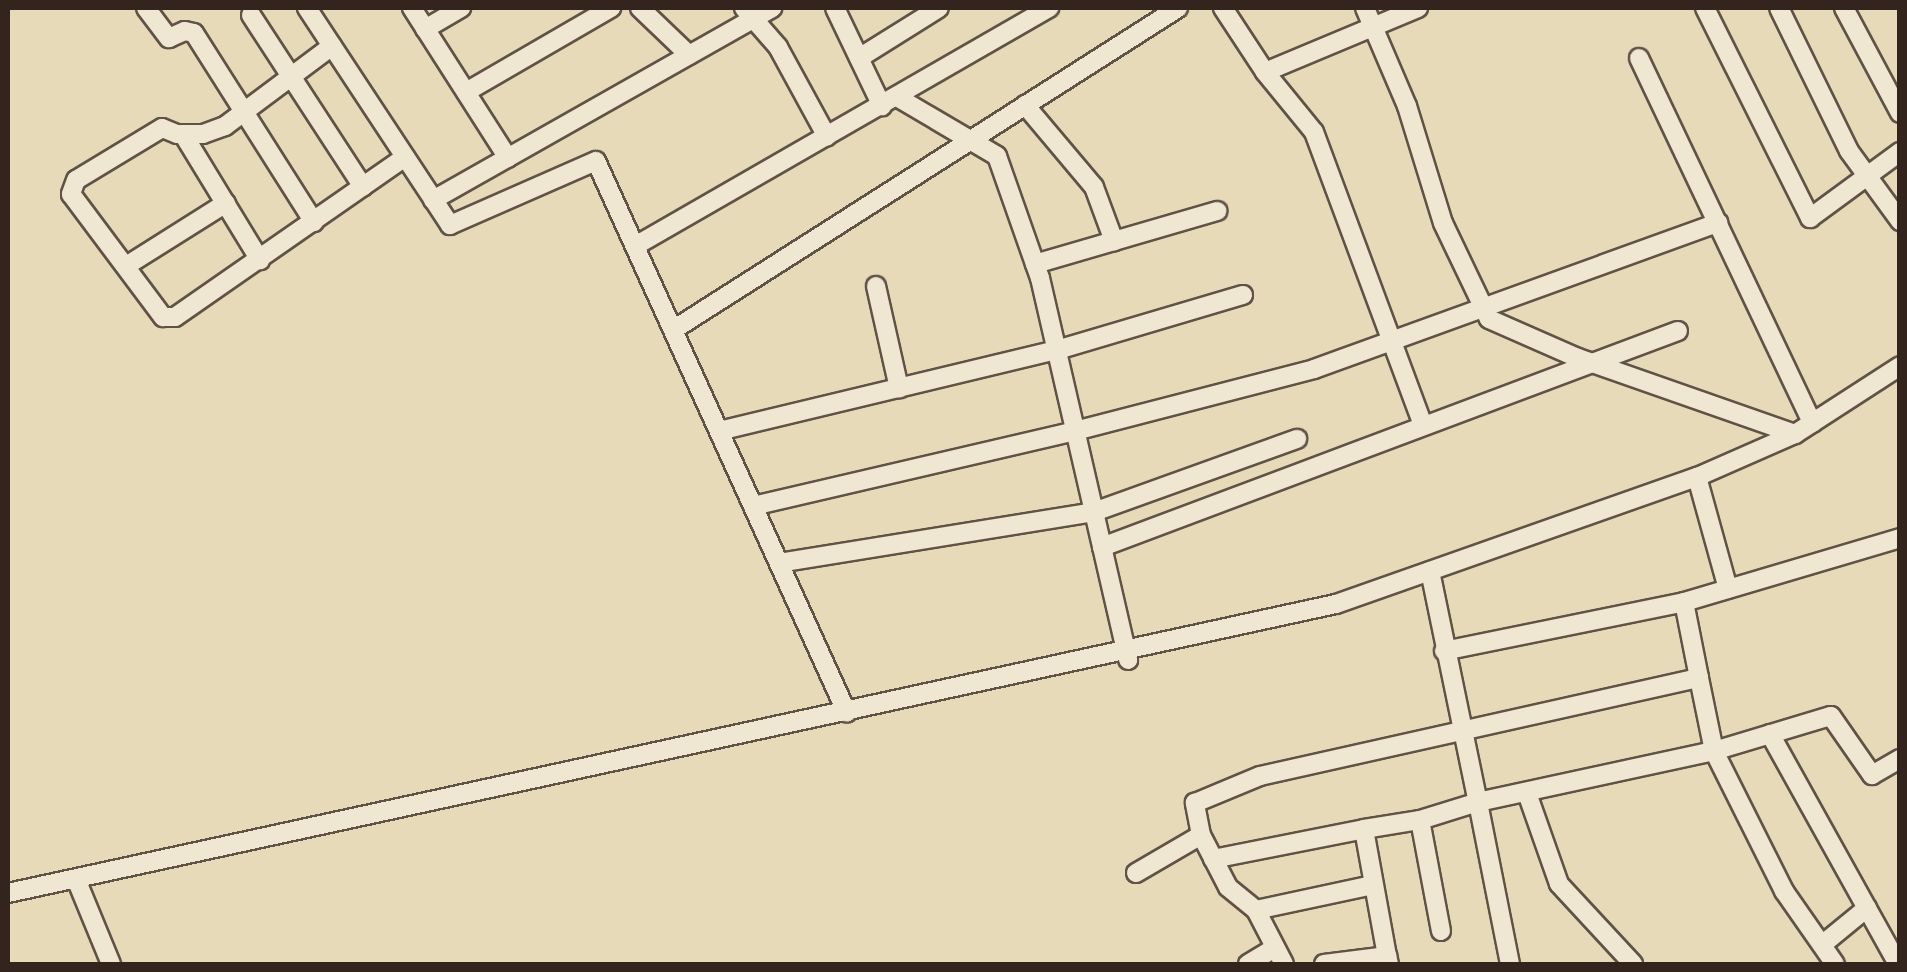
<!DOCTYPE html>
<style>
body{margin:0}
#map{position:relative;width:1907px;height:972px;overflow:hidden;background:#e7dab9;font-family:"Libre Caslon Text",serif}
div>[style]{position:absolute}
.roads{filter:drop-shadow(2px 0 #605245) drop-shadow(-2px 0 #605245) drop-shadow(0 2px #605245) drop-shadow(0 -2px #605245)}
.minor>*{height:18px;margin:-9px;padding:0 9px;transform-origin:9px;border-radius:9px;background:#efe7d2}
span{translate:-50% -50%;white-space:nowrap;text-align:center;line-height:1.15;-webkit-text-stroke:10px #efe7d2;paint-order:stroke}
.frame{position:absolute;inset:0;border:10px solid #33241e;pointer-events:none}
</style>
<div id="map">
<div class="roads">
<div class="minor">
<i style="left:146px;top:8px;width:38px;rotate:53deg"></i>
<i style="left:169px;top:38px;width:17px;rotate:-24deg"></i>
<i style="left:185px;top:31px;width:9px;rotate:13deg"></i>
<i style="left:194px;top:33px;width:224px;rotate:57.6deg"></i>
<i style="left:307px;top:8px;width:260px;rotate:56.6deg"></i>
<i style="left:450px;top:225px;width:159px;rotate:-23.7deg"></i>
<i style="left:596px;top:161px;width:606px;rotate:65.55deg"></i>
<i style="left:412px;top:8px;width:178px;rotate:57.4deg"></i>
<i style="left:640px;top:8px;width:68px;rotate:43.8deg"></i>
<i style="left:744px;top:8px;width:52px;rotate:48.9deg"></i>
<i style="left:778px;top:47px;width:102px;rotate:61.4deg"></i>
<i style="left:835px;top:8px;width:109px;rotate:64.4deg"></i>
<i style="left:1223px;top:8px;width:77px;rotate:56.7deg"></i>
<i style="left:1265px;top:72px;width:77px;rotate:50.8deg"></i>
<i style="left:1314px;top:132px;width:313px;rotate:69.6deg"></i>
<i style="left:1365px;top:8px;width:107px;rotate:66.8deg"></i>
<i style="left:1407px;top:106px;width:122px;rotate:72.9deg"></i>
<i style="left:1443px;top:223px;width:106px;rotate:64.4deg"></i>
<i style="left:1489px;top:319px;width:97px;rotate:23.7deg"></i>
<i style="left:1578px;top:358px;width:230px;rotate:19.3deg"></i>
<i style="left:1705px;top:8px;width:235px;rotate:63.4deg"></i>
<i style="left:1810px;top:218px;width:112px;rotate:-36.3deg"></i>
<i style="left:1779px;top:8px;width:159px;rotate:63.9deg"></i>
<i style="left:1849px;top:151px;width:87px;rotate:53.9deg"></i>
<i style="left:1844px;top:8px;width:119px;rotate:61.9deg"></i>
<i style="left:251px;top:15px;width:205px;rotate:56.9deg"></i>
<i style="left:425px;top:29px;width:42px;rotate:-30.3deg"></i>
<i style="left:332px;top:46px;width:134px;rotate:143.2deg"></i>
<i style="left:225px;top:126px;width:23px;rotate:160deg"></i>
<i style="left:203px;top:134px;width:26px;rotate:180deg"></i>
<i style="left:177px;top:134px;width:16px;rotate:-158deg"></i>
<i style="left:162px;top:128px;width:100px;rotate:148.8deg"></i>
<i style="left:76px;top:180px;width:15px;rotate:110deg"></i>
<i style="left:71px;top:194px;width:154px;rotate:53.2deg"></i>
<i style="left:163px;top:317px;width:12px"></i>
<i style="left:175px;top:317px;width:280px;rotate:-34.8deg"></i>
<i style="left:859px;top:58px;width:94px;rotate:-32deg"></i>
<i style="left:1639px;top:58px;width:404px;rotate:64.6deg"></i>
<i style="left:1265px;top:72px;width:166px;rotate:-22.7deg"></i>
<i style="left:466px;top:92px;width:168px;rotate:-30.1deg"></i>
<i style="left:897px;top:97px;width:116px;rotate:30.5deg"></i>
<i style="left:997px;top:156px;width:129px;rotate:70.6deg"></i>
<i style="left:1040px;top:278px;width:392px;rotate:77deg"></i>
<i style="left:1025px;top:105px;width:107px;rotate:49.9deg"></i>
<i style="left:1094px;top:187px;width:58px;rotate:69.7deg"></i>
<i style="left:183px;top:134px;width:148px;rotate:58.6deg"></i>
<i style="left:433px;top:200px;width:390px;rotate:-29.5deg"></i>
<i style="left:635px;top:246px;width:478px;rotate:-29.9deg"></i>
<i style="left:1035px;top:264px;width:190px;rotate:-16.2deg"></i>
<i style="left:126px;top:266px;width:118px;rotate:-32.2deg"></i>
<i style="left:876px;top:286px;width:105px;rotate:77.3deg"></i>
<i style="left:673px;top:330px;width:599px;rotate:-32.52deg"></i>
<i style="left:719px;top:431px;width:348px;rotate:-13.5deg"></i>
<i style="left:1057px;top:350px;width:194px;rotate:-16.5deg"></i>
<i style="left:1697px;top:477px;width:116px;rotate:74.5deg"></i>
<i style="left:753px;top:506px;width:331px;rotate:-13.1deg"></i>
<i style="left:1075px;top:431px;width:247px;rotate:-14.5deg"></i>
<i style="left:1314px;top:369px;width:430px;rotate:-19.9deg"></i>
<i style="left:1102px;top:547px;width:615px;rotate:-20.56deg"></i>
<i style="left:779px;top:563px;width:319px;rotate:-9.2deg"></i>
<i style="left:1094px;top:512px;width:216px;rotate:-19.8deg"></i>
<i style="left:1430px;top:571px;width:236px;rotate:78.3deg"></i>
<i style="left:1478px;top:802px;width:61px;rotate:162.8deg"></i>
<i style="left:1420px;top:820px;width:113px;rotate:79.3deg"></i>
<i style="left:1684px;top:602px;width:77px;rotate:78.8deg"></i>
<i style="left:1444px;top:651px;width:245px;rotate:-11.5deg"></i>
<i style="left:1684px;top:602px;width:225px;rotate:-16.5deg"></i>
<i style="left:1770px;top:734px;width:263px;rotate:60.9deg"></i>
<i style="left:1527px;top:793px;width:96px;rotate:70.6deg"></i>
<i style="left:1559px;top:884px;width:109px;rotate:47.2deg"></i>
<i style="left:1213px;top:859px;width:154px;rotate:-11.2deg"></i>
<i style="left:1136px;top:873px;width:75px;rotate:-30.3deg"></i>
<i style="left:76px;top:879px;width:92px;rotate:67.6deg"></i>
<i style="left:8px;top:893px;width:1359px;rotate:-12.28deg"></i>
<i style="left:1336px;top:604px;width:383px;rotate:-19.4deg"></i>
<i style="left:1697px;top:477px;width:107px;rotate:-23.7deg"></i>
<i style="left:1795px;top:434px;width:125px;rotate:-32.9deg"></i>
<i style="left:1256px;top:910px;width:120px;rotate:-12.1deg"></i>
<i style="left:1823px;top:944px;width:57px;rotate:-39.3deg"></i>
<i style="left:1387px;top:956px;width:129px;rotate:-100.3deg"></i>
<i style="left:1364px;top:829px;width:57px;rotate:-9.1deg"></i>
<i style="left:1248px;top:964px;width:31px;rotate:-31deg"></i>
<i style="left:1284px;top:964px;width:61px;rotate:-117.4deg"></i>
<i style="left:1256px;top:910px;width:36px;rotate:-141deg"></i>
<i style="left:1228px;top:887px;width:59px;rotate:-117.4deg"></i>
<i style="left:1201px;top:835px;width:33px;rotate:-101deg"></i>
<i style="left:1195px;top:803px;width:70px;rotate:-22.6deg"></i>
<i style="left:1260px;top:776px;width:450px;rotate:-12.6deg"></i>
<i style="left:1699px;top:678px;width:75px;rotate:78.4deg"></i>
<i style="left:1714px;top:751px;width:157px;rotate:63.4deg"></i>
<i style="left:1784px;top:891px;width:89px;rotate:55.1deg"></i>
<i style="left:1324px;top:964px;width:64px;rotate:-7.2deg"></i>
<i style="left:1387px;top:956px;width:8px;rotate:76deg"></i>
<i style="left:1510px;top:964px;width:165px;rotate:-101.2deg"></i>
<i style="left:1478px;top:802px;width:241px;rotate:-12.2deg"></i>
<i style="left:1714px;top:751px;width:122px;rotate:-16.7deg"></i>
<i style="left:1831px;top:716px;width:72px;rotate:55.2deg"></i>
<i style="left:1872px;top:775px;width:32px;rotate:-30deg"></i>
</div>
</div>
<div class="frame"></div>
</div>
